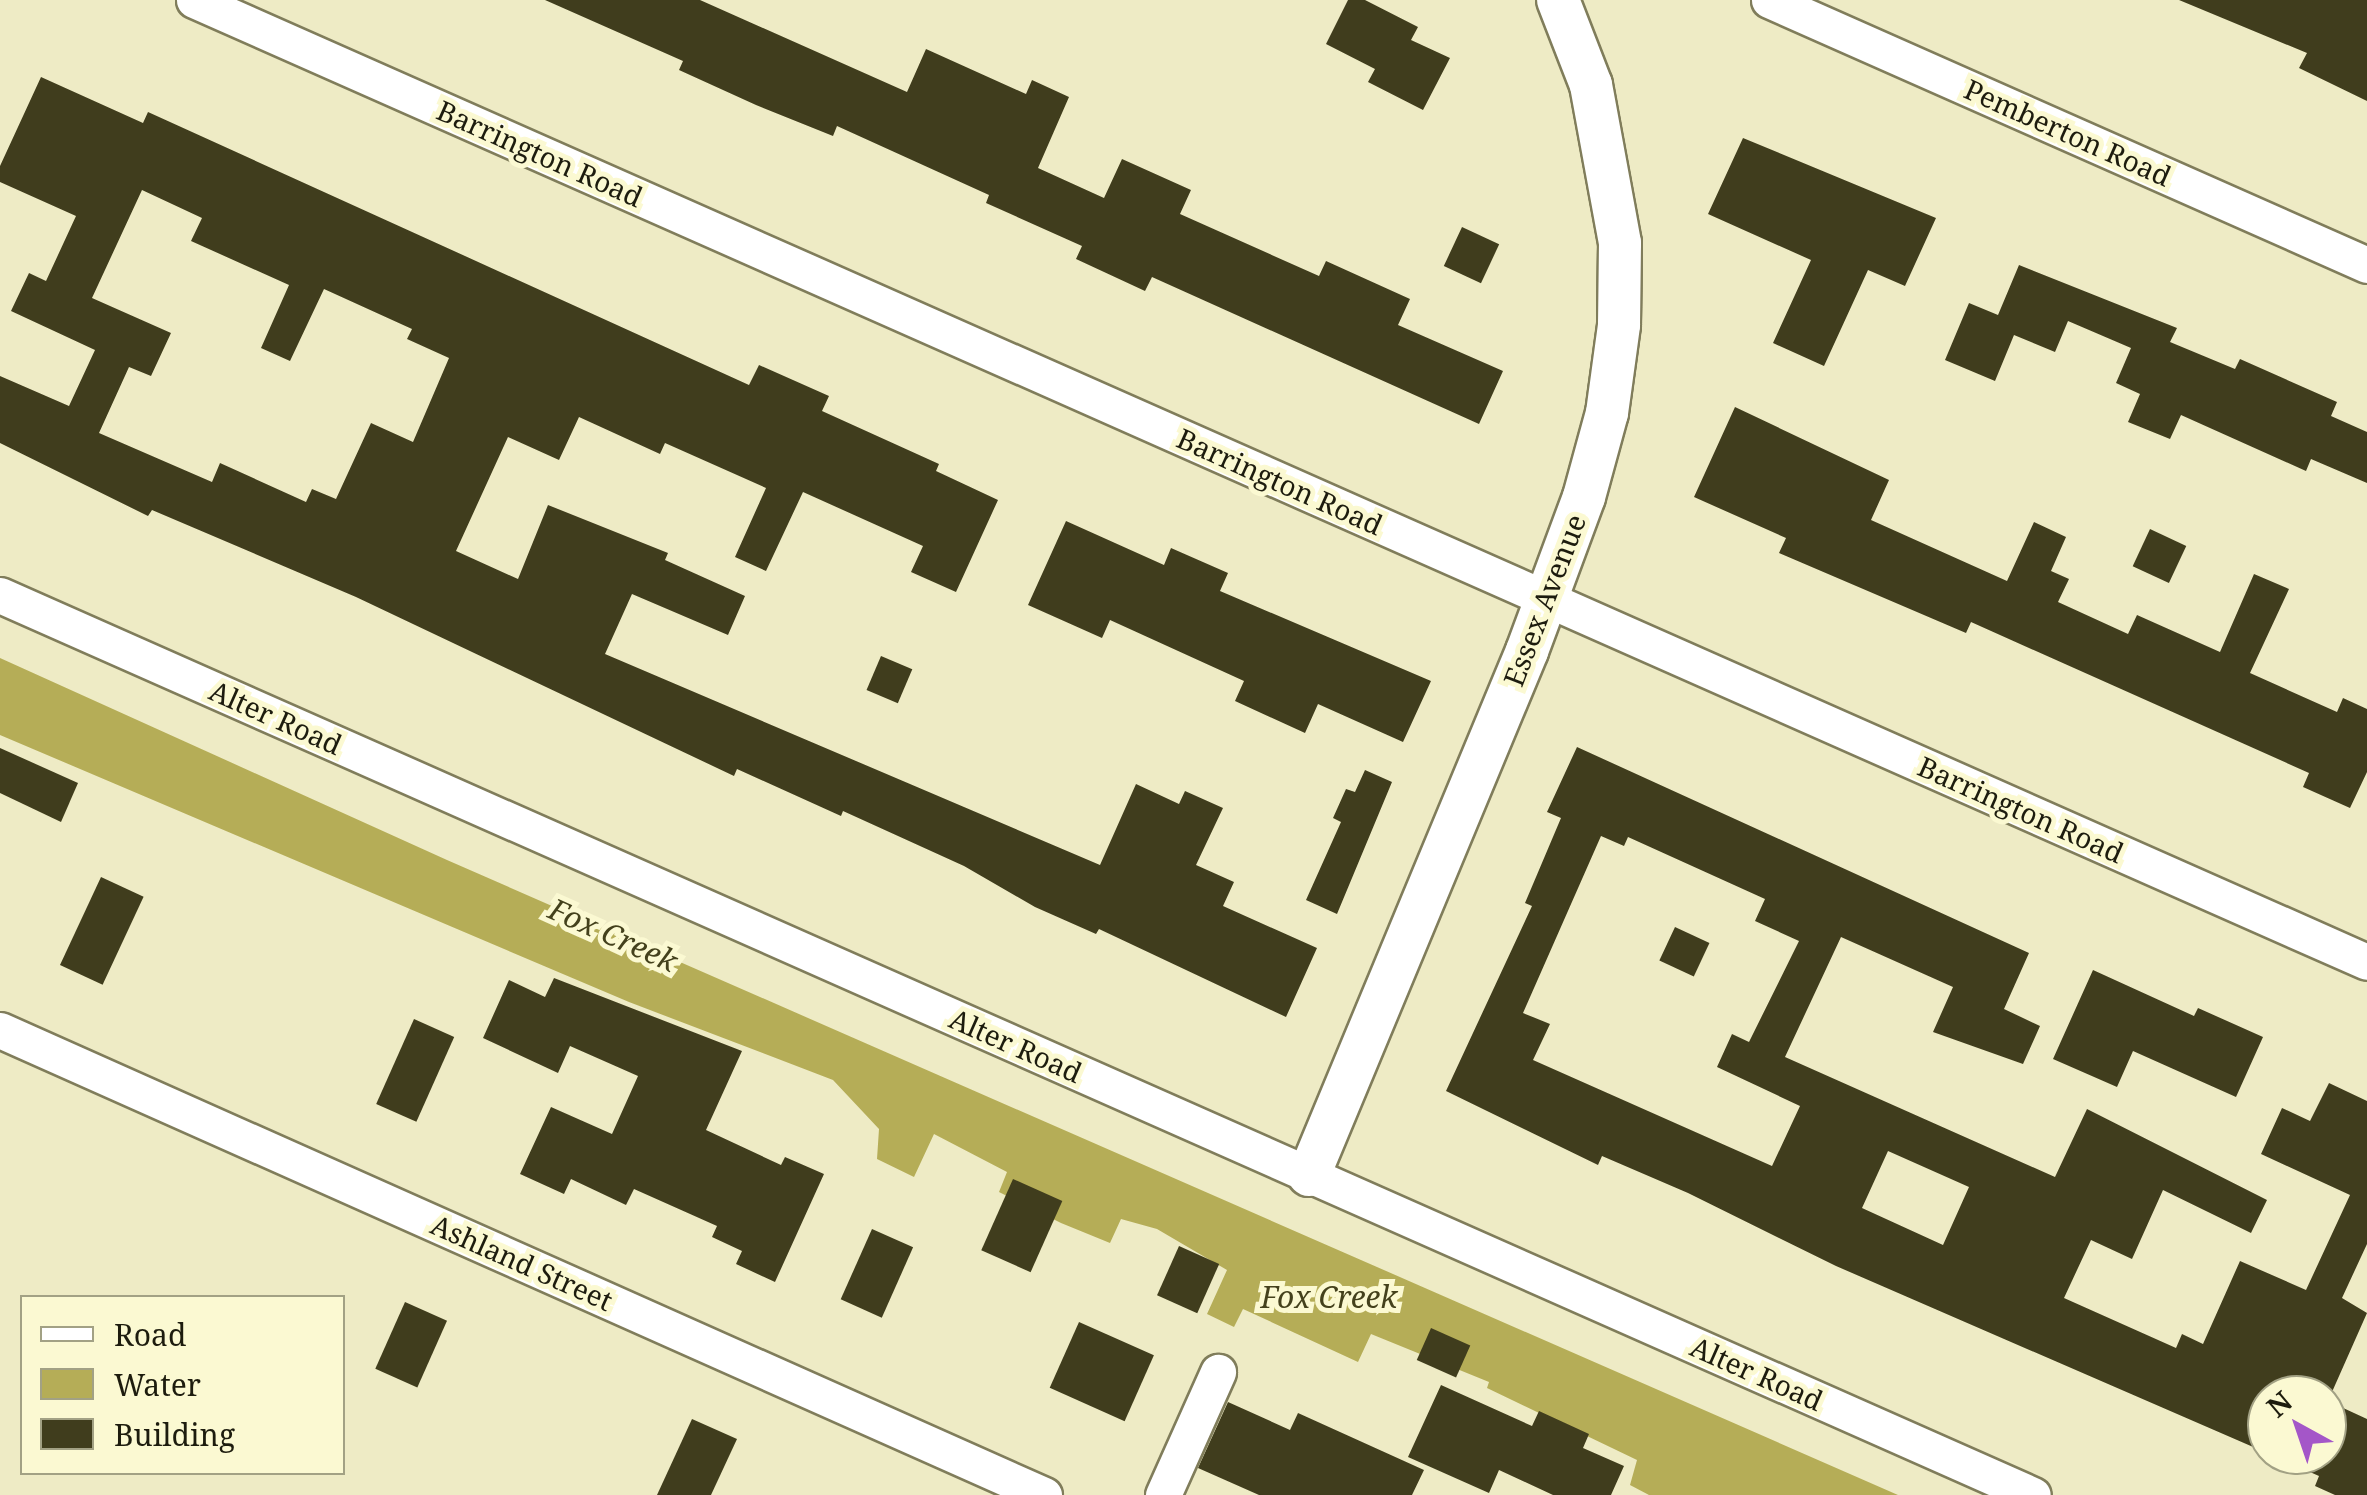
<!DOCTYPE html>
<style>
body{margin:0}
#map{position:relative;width:2367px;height:1495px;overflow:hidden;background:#eeebc5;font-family:"Noto Serif",serif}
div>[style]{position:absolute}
.water>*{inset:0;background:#b5ad57}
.building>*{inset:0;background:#403d1d;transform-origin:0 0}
.roads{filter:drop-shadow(2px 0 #807d5b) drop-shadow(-2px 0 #807d5b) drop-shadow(0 2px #807d5b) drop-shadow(0 -2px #807d5b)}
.minor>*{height:35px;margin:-17.5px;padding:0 17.5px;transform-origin:17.5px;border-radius:17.5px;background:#fff}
.tertiary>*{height:42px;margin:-21px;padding:0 21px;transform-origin:21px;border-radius:21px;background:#fff}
span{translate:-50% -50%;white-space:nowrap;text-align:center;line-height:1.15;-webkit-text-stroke:10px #fbf9d2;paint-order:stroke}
.street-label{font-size:28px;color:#1d1c0e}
.water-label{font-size:30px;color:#44411c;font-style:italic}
.legend{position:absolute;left:20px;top:1295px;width:325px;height:180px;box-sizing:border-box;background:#fbf9d2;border:2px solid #a2a184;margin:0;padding:12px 18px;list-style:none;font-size:30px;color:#1d1c0e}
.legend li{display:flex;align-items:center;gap:20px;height:50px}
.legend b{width:50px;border:2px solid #a2a184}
.north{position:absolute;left:2247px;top:1375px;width:100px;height:100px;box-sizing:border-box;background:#fbf9d2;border:2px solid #a2a184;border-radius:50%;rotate:320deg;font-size:28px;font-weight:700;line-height:40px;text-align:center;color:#1d1c0e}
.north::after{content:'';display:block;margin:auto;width:35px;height:45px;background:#a456c8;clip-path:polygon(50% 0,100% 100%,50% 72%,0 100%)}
</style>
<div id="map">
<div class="water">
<i style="clip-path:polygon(0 658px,447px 860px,1898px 1495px,1649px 1495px,1630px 1485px,1637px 1460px,1487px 1388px,1489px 1382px,1371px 1334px,1358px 1362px,1243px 1309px,1234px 1327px,1207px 1314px,1227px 1270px,1157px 1229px,1121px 1219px,1110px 1243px,1061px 1223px,999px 1192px,1007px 1172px,934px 1134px,914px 1177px,877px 1159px,879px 1129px,833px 1080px,629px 1002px,0 735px)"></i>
</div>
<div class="building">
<i style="clip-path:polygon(545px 0,700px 0,907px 92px,926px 49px,1026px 94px,1032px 80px,1069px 97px,1038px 168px,1104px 198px,1122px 159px,1191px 190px,1180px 214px,1319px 276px,1326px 261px,1410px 299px,1398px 325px,1503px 371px,1479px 424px,1152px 277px,1145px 291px,1076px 259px,1082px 246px,986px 203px,989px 195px,837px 126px,833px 136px,756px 105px,679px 70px,683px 61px)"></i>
<i style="clip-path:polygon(1348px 0,1365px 0,1418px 27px,1411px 40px,1450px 58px,1423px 110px,1368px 82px,1375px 69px,1326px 44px)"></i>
<i style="clip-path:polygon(2179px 0,2367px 0,2367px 101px,2299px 68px,2307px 53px)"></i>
<i style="clip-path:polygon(evenodd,41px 77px,143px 123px,148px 112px,749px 385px,759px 365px,829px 396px,822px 411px,939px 464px,936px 471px,998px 500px,956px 592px,911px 572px,923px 546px,803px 492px,766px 571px,735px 557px,766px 488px,665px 443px,660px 454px,579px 417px,559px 460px,508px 437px,456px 551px,518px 579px,548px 505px,668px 553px,665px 560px,745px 596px,728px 635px,632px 594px,605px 654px,1100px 865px,1136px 784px,1179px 804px,1185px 791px,1223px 808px,1196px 865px,1234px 882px,1223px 906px,1317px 948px,1286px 1017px,1099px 929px,1096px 934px,1035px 907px,964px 866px,843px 811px,841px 816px,737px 769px,734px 776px,356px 597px,152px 510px,148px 516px,0 443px,0 376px,69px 406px,95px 350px,11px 311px,29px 273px,46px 281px,76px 216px,0 182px,0 166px,41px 77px,142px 190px,202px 218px,191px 241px,289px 285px,261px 348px,290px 361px,324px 289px,412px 329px,407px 339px,449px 358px,413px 442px,371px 423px,336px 499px,312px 489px,306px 502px,220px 463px,212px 482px,99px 433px,129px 367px,151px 376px,171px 333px,92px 298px,142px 190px)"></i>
<i style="clip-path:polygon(1743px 138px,1936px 218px,1905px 286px,1868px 270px,1824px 366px,1773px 343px,1811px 260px,1708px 214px)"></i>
<i style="left:1462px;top:227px;width:41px;height:43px;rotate:25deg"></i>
<i style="clip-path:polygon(2019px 265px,2177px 328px,2170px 342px,2235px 369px,2240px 359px,2337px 402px,2331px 416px,2367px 432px,2367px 483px,2311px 459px,2306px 471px,2181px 415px,2170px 439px,2128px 422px,2140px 394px,2116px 383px,2131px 348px,2068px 321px,2055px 352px,2014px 335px,1995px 381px,1945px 360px,1969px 303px,1998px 315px)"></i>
<i style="clip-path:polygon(1735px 407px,1889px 480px,1871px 520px,2007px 581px,2034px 522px,2066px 537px,2051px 571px,2069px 579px,2058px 602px,2128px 634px,2137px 615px,2220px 652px,2254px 574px,2289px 589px,2250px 673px,2337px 712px,2343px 698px,2367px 709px,2367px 772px,2350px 808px,2303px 787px,2309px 773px,1971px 622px,1966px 633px,1779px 553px,1786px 538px,1694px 497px)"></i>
<i style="clip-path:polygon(1066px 521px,1164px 565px,1171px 548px,1228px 573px,1220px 591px,1431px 681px,1403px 742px,1318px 704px,1305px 733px,1235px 701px,1244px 681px,1110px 620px,1102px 638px,1028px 605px)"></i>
<i style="left:2150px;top:529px;width:40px;height:41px;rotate:25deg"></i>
<i style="left:881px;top:656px;width:34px;height:37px;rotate:23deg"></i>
<i style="clip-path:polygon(evenodd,1577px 747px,2029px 953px,2004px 1009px,2040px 1026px,2023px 1064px,1933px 1032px,1953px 987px,1841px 937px,1785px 1057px,2055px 1177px,2087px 1109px,2267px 1200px,2251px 1233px,2163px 1190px,2132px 1259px,2091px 1240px,2064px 1298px,2176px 1348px,2182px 1334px,2203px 1344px,2240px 1261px,2306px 1290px,2350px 1195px,2261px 1154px,2282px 1108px,2310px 1121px,2329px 1083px,2367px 1101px,2367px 1244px,2342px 1298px,2367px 1313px,2328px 1401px,2367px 1419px,2367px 1495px,2335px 1495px,2315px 1486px,2319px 1476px,2271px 1455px,2327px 1455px,2327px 1395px,2267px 1395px,2267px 1453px,1836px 1266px,1688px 1193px,1602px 1156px,1598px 1165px,1446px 1091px,1532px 906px,1525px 903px,1561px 818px,1547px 812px,1577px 747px,1601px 836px,1624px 846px,1628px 837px,1765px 899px,1755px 921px,1799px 941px,1749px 1042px,1732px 1034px,1717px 1067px,1800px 1106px,1772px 1166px,1533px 1060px,1550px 1024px,1523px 1013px,1601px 836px,1577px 747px,1888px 1151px,1969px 1187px,1943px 1245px,1862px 1208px,1888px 1151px)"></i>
<i style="clip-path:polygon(0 748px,78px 783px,61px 822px,0 793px)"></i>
<i style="clip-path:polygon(1365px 770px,1392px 782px,1337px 914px,1306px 900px,1341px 822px,1333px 818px,1346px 789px,1355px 792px)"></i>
<i style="left:101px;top:877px;width:47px;height:97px;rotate:25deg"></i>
<i style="left:1675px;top:927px;width:38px;height:37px;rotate:25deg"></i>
<i style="clip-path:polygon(2093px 970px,2194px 1016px,2198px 1008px,2263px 1037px,2236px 1097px,2133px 1051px,2117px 1087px,2053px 1059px)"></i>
<i style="clip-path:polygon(554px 978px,742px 1051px,706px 1130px,781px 1165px,785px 1157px,824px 1174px,775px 1282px,736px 1264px,742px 1251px,712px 1237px,717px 1226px,634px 1189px,626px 1205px,571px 1179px,564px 1194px,520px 1174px,551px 1107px,612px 1134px,638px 1076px,570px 1046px,558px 1073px,483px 1038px,509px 980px,545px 997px)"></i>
<i style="left:414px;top:1019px;width:44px;height:93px;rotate:24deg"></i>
<i style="left:1013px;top:1179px;width:54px;height:78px;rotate:24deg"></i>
<i style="left:872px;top:1229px;width:45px;height:77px;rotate:24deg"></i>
<i style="left:1179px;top:1246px;width:44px;height:54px;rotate:24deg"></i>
<i style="left:405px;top:1302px;width:46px;height:73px;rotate:24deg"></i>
<i style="left:1079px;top:1322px;width:82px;height:72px;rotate:24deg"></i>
<i style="left:1431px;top:1328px;width:43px;height:35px;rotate:24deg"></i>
<i style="clip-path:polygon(1441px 1385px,1532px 1426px,1539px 1411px,1589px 1434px,1583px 1448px,1624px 1466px,1611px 1495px,1553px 1495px,1499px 1470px,1489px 1493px,1408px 1457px)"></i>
<i style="clip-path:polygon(1228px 1402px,1290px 1430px,1298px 1413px,1424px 1470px,1412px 1495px,1259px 1495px,1198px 1468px)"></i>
<i style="clip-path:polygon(692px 1419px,737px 1439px,711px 1495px,657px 1495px)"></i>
</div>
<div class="roads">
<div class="minor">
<i style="left:194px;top:0;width:2376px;rotate:23.88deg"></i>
<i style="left:1769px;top:0;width:654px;rotate:23.9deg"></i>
<i style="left:0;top:595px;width:2223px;rotate:23.88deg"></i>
<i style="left:0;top:1030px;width:1143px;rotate:24.01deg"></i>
<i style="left:1163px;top:1495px;width:135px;rotate:-65.9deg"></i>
</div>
<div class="tertiary">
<i style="left:1309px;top:1175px;width:568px;rotate:-67.41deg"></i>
<i style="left:1527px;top:651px;width:164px;rotate:-69.7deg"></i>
<i style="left:1584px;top:497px;width:87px;rotate:-74.7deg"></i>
<i style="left:1607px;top:413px;width:89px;rotate:-82.2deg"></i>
<i style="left:1619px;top:325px;width:82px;rotate:-89.3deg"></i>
<i style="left:1620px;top:243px;width:161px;rotate:-100.4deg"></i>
<i style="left:1591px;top:85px;width:91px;rotate:-111.2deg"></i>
</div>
</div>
<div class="street-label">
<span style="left:2068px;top:132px;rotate:24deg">Pemberton Road</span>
<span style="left:540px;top:153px;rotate:24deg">Barrington Road</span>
<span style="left:1280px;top:481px;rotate:24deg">Barrington Road</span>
<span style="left:1544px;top:600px;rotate:-69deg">Essex Avenue</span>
<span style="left:276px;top:717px;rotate:24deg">Alter Road</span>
<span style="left:2021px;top:809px;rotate:24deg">Barrington Road</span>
<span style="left:1016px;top:1045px;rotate:24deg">Alter Road</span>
<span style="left:522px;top:1262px;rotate:24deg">Ashland Street</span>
<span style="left:1757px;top:1373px;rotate:24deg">Alter Road</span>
</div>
<div class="water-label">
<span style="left:613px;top:935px;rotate:24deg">Fox Creek</span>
<span style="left:1329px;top:1297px">Fox Creek</span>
</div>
<ul class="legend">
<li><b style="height:12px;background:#fff"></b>Road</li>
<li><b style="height:28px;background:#b5ad57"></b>Water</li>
<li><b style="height:28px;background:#403d1d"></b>Building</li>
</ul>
<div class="north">N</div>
</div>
